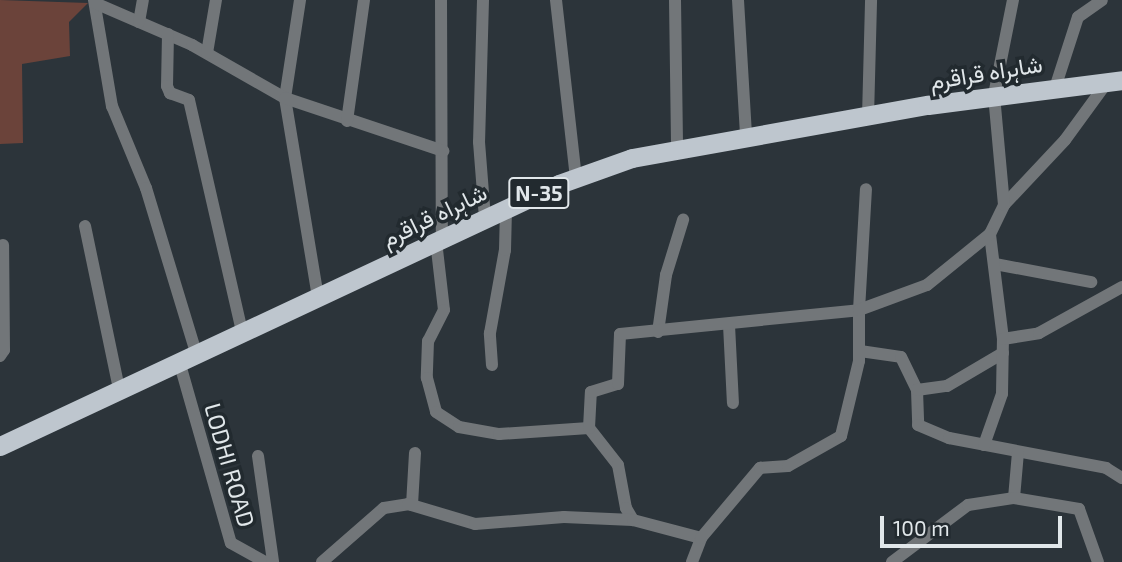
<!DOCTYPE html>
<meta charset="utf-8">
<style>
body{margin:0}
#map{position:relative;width:1122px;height:562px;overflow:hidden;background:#2c343a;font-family:"Exo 2",Vazirmatn,sans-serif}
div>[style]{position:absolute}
.green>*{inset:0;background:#6b433a}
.minor>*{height:12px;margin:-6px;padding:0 6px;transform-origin:6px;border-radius:6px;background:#727679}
.trunk>*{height:19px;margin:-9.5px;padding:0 9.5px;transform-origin:9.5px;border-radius:9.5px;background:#bec6ce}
span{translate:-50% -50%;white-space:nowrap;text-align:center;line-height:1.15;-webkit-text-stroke:7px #222a2f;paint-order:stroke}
.shield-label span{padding:2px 5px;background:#222a2f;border:2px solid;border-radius:5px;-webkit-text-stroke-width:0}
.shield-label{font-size:21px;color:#e1e7ea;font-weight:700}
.street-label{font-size:23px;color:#e1e7ea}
.scale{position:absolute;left:880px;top:516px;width:182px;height:32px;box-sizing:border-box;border:4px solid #e1e7ea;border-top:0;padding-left:9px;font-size:21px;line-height:24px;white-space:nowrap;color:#e1e7ea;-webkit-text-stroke:5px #222a2f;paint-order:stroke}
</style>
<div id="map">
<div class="green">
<i style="clip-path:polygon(0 0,88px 3px,69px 22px,70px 56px,22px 64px,23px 143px,0 144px)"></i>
</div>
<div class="minor">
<i style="left:94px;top:0;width:108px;rotate:80.4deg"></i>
<i style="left:112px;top:106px;width:89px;rotate:67.5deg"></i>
<i style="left:146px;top:188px;width:172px;rotate:73.1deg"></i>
<i style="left:300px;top:0;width:99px;rotate:98.7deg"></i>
<i style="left:285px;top:98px;width:202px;rotate:80.6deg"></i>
<i style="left:441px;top:0;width:238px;rotate:89.8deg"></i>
<i style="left:483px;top:0;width:142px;rotate:91.6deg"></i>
<i style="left:479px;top:142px;width:76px;rotate:85.5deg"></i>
<i style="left:556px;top:0;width:178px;rotate:83.6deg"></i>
<i style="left:675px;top:0;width:149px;rotate:89.2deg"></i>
<i style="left:738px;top:0;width:136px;rotate:86.6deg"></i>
<i style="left:95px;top:3px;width:106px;rotate:23.4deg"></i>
<i style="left:192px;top:45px;width:107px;rotate:29.7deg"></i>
<i style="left:285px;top:98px;width:167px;rotate:18.5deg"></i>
<i style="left:139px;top:22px;width:22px;rotate:-80deg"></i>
<i style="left:168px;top:34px;width:52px;rotate:91.1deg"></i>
<i style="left:167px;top:86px;width:8px;rotate:67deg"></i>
<i style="left:170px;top:93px;width:20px;rotate:20deg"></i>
<i style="left:189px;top:100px;width:237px;rotate:77.1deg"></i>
<i style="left:207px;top:53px;width:54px;rotate:-80.4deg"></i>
<i style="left:1056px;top:85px;width:71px;rotate:-72.1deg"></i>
<i style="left:1078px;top:17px;width:29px;rotate:-35deg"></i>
<i style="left:868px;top:117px;width:117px;rotate:-88.5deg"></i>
<i style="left:347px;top:121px;width:122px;rotate:-82deg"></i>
<i style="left:1004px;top:205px;width:89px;rotate:-46.8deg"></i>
<i style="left:1065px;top:140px;width:73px;rotate:-53.9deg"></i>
<i style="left:85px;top:226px;width:167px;rotate:78.2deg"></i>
<i style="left:436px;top:241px;width:69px;rotate:83.4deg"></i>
<i style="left:444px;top:310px;width:35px;rotate:117deg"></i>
<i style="left:428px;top:341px;width:37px;rotate:92deg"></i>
<i style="left:427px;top:378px;width:35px;rotate:75deg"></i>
<i style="left:436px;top:412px;width:27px;rotate:33deg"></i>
<i style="left:459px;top:427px;width:41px;rotate:9.9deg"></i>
<i style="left:499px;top:434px;width:90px;rotate:-3.8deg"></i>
<i style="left:589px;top:428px;width:47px;rotate:51.9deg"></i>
<i style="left:618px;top:465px;width:44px;rotate:79.5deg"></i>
<i style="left:626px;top:508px;width:14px;rotate:60deg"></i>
<i style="left:995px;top:264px;width:98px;rotate:10.6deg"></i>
<i style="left:729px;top:325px;width:78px;rotate:87.1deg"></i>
<i style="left:658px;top:332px;width:58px;rotate:-82deg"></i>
<i style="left:666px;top:275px;width:58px;rotate:-72.8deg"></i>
<i style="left:1003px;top:339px;width:106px;rotate:-97.1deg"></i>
<i style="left:990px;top:234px;width:32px;rotate:-64deg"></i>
<i style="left:1004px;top:205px;width:110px;rotate:-95.2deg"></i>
<i style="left:994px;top:95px;width:97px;rotate:-78.7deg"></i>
<i style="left:860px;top:351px;width:41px;rotate:8.3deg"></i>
<i style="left:901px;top:357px;width:37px;rotate:64deg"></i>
<i style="left:917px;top:390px;width:35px;rotate:88deg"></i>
<i style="left:918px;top:425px;width:34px;rotate:23deg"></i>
<i style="left:949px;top:438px;width:160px;rotate:10.8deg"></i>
<i style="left:1106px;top:468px;width:19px;rotate:32deg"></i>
<i style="left:0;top:356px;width:7px;rotate:-56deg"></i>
<i style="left:4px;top:350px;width:105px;rotate:-90.5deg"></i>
<i style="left:179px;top:361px;width:189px;rotate:74.1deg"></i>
<i style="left:231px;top:543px;width:39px;rotate:29deg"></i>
<i style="left:492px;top:365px;width:32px;rotate:-94deg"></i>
<i style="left:490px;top:333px;width:84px;rotate:-79.8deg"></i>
<i style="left:505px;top:250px;width:42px;rotate:-88.6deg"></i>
<i style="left:917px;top:390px;width:30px;rotate:-8deg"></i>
<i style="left:947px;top:386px;width:65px;rotate:-30.5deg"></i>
<i style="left:589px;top:428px;width:36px;rotate:-87deg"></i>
<i style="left:591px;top:392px;width:28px;rotate:-17deg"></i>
<i style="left:618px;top:384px;width:50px;rotate:-87.7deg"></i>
<i style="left:620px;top:334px;width:240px;rotate:-5.7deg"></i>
<i style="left:859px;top:310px;width:121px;rotate:-86.7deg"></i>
<i style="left:984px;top:445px;width:54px;rotate:-70.6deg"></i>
<i style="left:1002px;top:394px;width:55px;rotate:-89deg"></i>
<i style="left:1003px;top:339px;width:36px;rotate:-9deg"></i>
<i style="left:1039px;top:333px;width:95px;rotate:-29deg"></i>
<i style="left:258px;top:456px;width:107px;rotate:81.9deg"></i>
<i style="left:1014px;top:498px;width:46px;rotate:-85deg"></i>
<i style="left:412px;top:505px;width:52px;rotate:-86.7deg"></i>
<i style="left:322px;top:562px;width:82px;rotate:-41.1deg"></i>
<i style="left:384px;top:508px;width:24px;rotate:-9deg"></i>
<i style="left:408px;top:504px;width:70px;rotate:16.6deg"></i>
<i style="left:475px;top:524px;width:89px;rotate:-4.5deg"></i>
<i style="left:564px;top:517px;width:69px;rotate:2.5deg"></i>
<i style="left:633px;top:520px;width:70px;rotate:14.8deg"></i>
<i style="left:692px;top:562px;width:26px;rotate:-69deg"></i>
<i style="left:701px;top:538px;width:92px;rotate:-49.9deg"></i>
<i style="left:760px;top:468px;width:28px;rotate:-4deg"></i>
<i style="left:788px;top:466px;width:61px;rotate:-29.5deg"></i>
<i style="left:841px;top:436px;width:77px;rotate:-76.5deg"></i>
<i style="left:859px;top:361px;width:51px;rotate:-90deg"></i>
<i style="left:859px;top:310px;width:72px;rotate:-20.2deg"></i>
<i style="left:927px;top:285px;width:81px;rotate:-39deg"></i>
<i style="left:892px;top:562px;width:95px;rotate:-36.9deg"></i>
<i style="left:968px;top:505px;width:47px;rotate:-8.7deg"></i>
<i style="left:1014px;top:498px;width:66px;rotate:9.6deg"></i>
<i style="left:1079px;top:509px;width:56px;rotate:70.3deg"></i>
</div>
<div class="trunk">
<i style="left:0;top:446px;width:617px;rotate:-25.11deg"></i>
<i style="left:559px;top:184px;width:77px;rotate:-19.6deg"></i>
<i style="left:632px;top:158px;width:301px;rotate:-10.2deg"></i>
<i style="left:928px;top:105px;width:196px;rotate:-7.3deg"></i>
</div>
<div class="shield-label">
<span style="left:539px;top:193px">N-35</span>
</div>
<div class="street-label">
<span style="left:986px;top:72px;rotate:-9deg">شاہراہ قراقرم</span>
<span style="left:434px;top:215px;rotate:-26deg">شاہراہ قراقرم</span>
<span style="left:230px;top:465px;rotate:74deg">LODHI ROAD</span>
</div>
<div class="scale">100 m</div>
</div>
